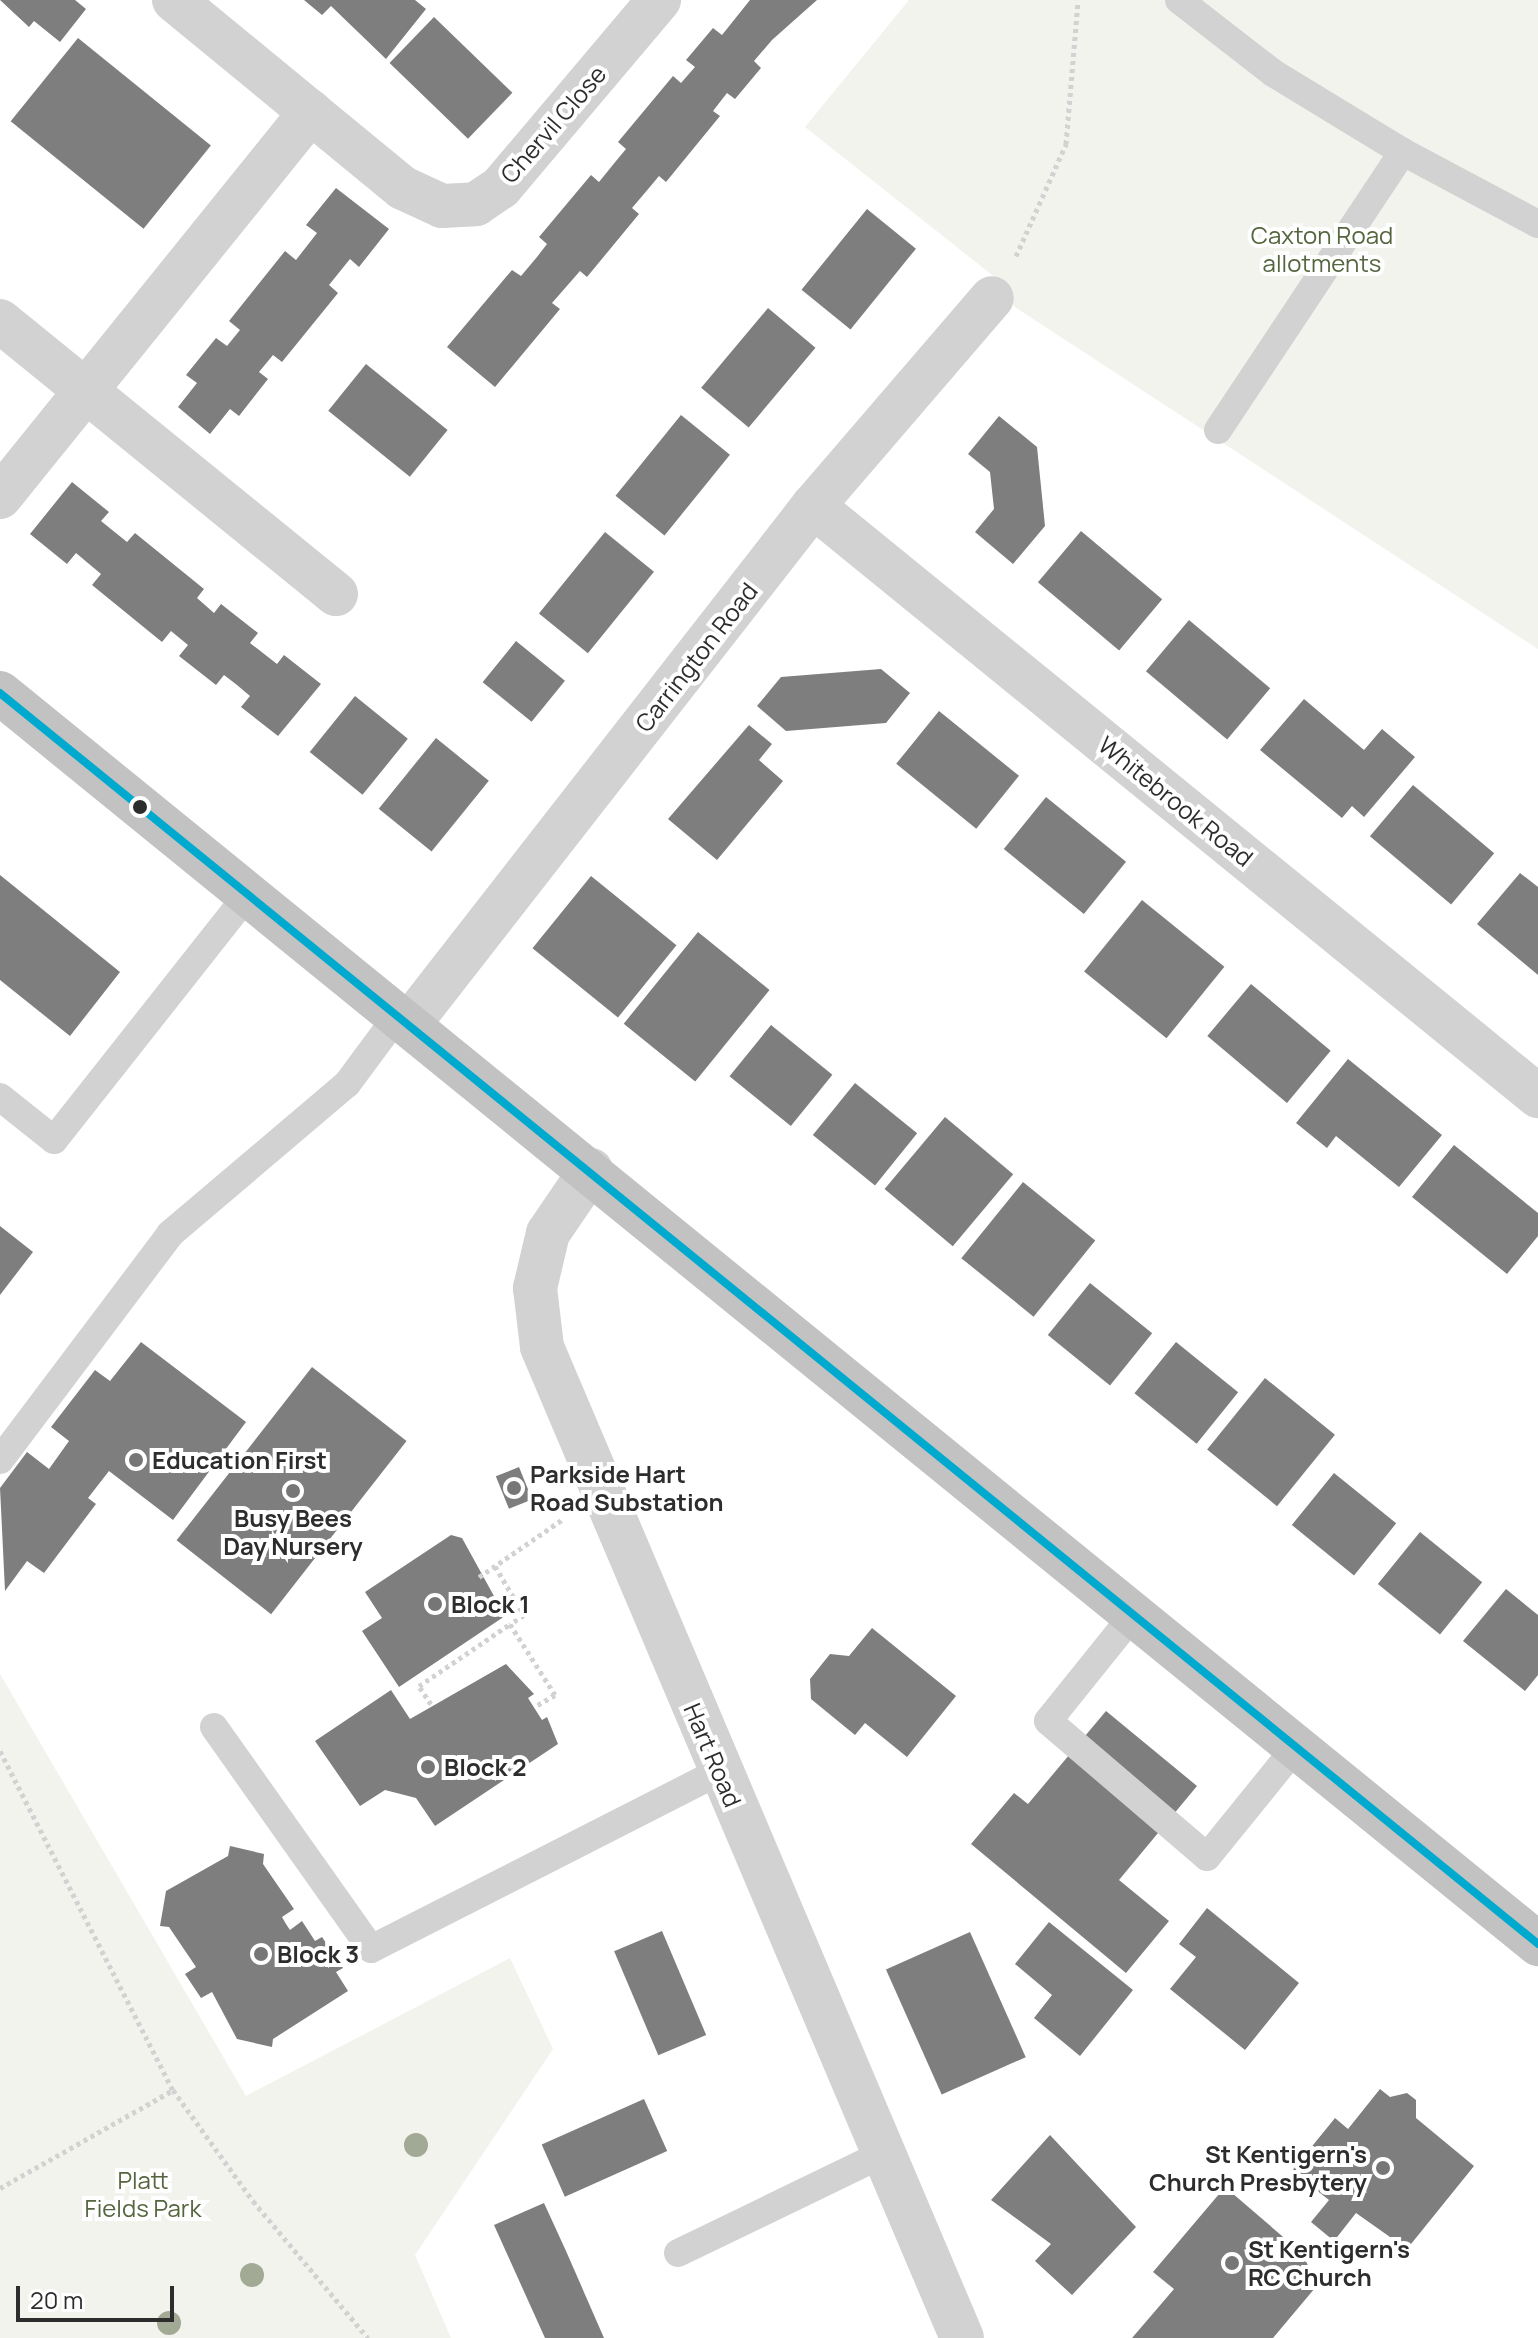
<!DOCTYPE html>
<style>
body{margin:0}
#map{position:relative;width:1538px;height:2338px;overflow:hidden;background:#fff;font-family:Manrope,sans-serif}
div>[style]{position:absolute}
.green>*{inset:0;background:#f1f3ec}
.building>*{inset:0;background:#7e7e7e;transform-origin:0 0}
.path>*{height:5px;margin-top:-2.5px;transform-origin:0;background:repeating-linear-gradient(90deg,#d2d2d2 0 4px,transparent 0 8px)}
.service>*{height:28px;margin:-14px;padding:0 14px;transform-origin:14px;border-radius:14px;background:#d2d2d2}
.minor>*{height:44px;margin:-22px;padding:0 22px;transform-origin:22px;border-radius:22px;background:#d2d2d2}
.tertiary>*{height:44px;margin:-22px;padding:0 22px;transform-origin:22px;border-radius:22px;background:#d2d2d2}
.trunk>*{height:44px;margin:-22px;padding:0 22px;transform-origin:22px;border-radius:22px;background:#c2c2c2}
.bus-1>*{height:8px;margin:-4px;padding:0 4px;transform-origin:4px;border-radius:4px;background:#00a9ce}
.trees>*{width:24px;height:24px;margin:-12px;border-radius:50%;background:#a2aa95}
.dots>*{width:22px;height:22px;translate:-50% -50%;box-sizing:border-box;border:4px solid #fff;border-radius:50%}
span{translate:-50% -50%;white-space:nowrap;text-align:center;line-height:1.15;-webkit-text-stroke:8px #fff;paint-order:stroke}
.street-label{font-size:24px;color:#2d2d2d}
.park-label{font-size:24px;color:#55653e}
.poi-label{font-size:24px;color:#2d2d2d;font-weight:700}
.left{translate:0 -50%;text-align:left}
.right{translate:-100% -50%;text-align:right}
.scale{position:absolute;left:16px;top:2286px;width:158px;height:36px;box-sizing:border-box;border:4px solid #2d2d2d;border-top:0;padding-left:10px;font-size:24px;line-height:28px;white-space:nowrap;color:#2d2d2d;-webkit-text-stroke:6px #fff;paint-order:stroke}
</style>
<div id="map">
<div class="green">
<i style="clip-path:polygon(909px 0,1538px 0,1538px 649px,1015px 307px,1001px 282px,805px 127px)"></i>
<i style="clip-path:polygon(0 1674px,246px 2096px,510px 1958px,553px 2049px,415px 2255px,451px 2338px,0 2338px)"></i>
</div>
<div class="building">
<i style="clip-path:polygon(0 0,75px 0,86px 9px,60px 42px,34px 21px,29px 27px)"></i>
<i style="clip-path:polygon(304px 0,415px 0,426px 9px,386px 59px,331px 6px,322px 15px)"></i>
<i style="clip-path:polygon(750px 0,817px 0,772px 40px,754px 61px,761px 68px,735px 99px,727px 93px,713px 111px,720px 116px,666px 182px,659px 176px,649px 188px,632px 208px,639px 214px,587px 277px,580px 271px,552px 303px,560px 309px,495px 387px,447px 347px,512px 270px,521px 276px,537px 257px,547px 244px,539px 237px,591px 175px,599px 182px,616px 161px,626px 149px,618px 142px,673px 76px,681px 83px,695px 67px,686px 60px,713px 28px,722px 35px)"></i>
<i style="left:434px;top:17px;width:109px;height:64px;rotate:44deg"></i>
<i style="left:78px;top:38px;width:171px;height:107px;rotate:39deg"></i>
<i style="clip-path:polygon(336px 188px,389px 229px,359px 267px,350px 259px,329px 285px,338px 293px,282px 362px,273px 355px,259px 372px,268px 379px,239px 416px,230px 409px,210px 434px,178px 407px,197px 383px,186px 375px,216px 338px,227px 346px,240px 330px,229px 321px,285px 251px,296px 260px,317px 233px,306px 225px)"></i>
<i style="left:867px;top:209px;width:63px;height:104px;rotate:39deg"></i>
<i style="left:768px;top:308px;width:62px;height:104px;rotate:40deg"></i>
<i style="left:366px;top:364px;width:105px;height:60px;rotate:39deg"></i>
<i style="left:681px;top:415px;width:63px;height:104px;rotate:39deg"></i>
<i style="clip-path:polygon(999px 416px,1037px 447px,1045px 526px,1013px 564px,975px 532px,994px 509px,990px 472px,968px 454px)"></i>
<i style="clip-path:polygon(72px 482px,109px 512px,101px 521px,127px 542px,135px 533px,204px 589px,197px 598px,214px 613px,221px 604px,258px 633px,250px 643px,277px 664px,284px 655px,321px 684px,278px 736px,241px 707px,250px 696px,237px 685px,224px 675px,216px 685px,179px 656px,188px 645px,171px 631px,162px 642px,92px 585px,101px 574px,76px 553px,67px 564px,30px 534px)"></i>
<i style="left:1081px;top:531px;width:106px;height:67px;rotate:40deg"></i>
<i style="left:605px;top:532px;width:63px;height:105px;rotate:39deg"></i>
<i style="left:1189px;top:620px;width:106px;height:67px;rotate:40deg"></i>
<i style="left:516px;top:641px;width:63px;height:53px;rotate:39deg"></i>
<i style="clip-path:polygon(881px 669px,910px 693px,886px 723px,786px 731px,757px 706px,781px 677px)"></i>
<i style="left:355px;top:696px;width:68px;height:72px;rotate:39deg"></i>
<i style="clip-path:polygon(1304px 699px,1364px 750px,1382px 729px,1415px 757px,1364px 817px,1352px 806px,1342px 818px,1260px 750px)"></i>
<i style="left:939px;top:711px;width:103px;height:68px;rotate:39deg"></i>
<i style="clip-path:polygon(749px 725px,772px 744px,759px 760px,783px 781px,717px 860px,668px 819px)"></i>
<i style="left:436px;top:738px;width:68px;height:91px;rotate:39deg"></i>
<i style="left:1413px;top:785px;width:106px;height:67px;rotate:40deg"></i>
<i style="left:1046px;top:797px;width:103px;height:67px;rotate:39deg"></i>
<i style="clip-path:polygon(1520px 873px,1538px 887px,1538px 975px,1477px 924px)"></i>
<i style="clip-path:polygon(0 875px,120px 972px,70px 1036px,0 980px)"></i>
<i style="left:591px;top:876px;width:110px;height:93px;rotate:39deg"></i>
<i style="left:1142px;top:900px;width:106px;height:92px;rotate:39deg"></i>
<i style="left:698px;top:932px;width:92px;height:118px;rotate:39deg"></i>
<i style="left:1251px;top:984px;width:104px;height:68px;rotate:40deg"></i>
<i style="left:771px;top:1025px;width:79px;height:66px;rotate:39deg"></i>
<i style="clip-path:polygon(1348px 1059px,1442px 1135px,1399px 1187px,1336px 1136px,1327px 1148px,1296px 1123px)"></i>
<i style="left:855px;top:1083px;width:80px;height:67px;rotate:39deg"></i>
<i style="left:945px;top:1117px;width:89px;height:94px;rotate:40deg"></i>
<i style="clip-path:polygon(1454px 1145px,1538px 1213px,1538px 1236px,1507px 1274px,1412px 1197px)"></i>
<i style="left:1023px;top:1182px;width:93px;height:98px;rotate:39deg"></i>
<i style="clip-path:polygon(0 1226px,33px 1252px,0 1295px)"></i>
<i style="left:1090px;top:1283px;width:80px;height:67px;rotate:39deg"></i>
<i style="clip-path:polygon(141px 1342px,246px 1422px,173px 1520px,109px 1471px,88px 1498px,96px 1504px,44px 1573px,27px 1561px,5px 1591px,0 1488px,27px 1452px,49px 1469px,69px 1441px,51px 1427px,95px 1370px,110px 1381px)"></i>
<i style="left:1176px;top:1342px;width:80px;height:66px;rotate:39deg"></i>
<i style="left:312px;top:1367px;width:120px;height:220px;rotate:38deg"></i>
<i style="left:1265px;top:1378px;width:90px;height:92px;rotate:39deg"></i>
<i style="left:519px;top:1467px;width:35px;height:25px;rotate:68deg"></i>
<i style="left:1334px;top:1473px;width:80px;height:67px;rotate:39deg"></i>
<i style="left:1420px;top:1532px;width:80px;height:67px;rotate:39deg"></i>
<i style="clip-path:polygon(451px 1535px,462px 1538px,505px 1616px,399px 1687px,362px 1631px,382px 1618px,365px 1592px)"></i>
<i style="clip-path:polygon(1506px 1589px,1538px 1615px,1538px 1675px,1525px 1691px,1463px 1641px)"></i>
<i style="clip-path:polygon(872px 1628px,956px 1696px,907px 1757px,865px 1723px,855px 1735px,811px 1699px,810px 1679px,830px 1654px,849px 1656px)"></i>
<i style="clip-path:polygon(506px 1664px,534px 1694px,528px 1698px,542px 1720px,547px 1717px,558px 1744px,435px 1826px,416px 1798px,385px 1790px,360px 1806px,315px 1741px,391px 1690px,410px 1719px)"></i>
<i style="clip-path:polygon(1106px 1711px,1197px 1786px,1119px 1880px,1169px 1921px,1126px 1973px,971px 1844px,1014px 1793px,1028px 1804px)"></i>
<i style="clip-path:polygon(230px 1846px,264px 1854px,263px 1864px,294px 1909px,282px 1917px,286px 1924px,290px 1930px,302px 1921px,315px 1941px,322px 1937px,343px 1968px,336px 1972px,348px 1991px,273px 2039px,272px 2047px,237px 2039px,212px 1992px,201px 1998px,185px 1974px,196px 1967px,169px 1927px,160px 1926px,166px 1891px,228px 1856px)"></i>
<i style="clip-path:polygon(1207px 1908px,1299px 1983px,1245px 2050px,1170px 1989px,1196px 1957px,1179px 1944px)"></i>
<i style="clip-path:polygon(1049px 1922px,1133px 1990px,1080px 2056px,1034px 2018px,1052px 1995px,1015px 1964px)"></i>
<i style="left:662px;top:1931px;width:113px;height:52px;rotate:67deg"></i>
<i style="left:970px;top:1932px;width:137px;height:92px;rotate:66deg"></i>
<i style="clip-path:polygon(1380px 2089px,1390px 2097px,1407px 2093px,1416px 2100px,1416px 2118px,1474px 2166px,1407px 2249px,1356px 2213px,1334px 2241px,1311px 2222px,1329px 2200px,1292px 2171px,1335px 2118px,1348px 2129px)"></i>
<i style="left:644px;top:2099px;width:57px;height:112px;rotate:66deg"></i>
<i style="clip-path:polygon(1050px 2135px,1136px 2227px,1072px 2295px,1035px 2261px,1051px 2244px,991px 2200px)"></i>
<i style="clip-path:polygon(1225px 2187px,1303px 2254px,1309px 2268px,1301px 2277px,1315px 2288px,1273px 2338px,1132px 2338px,1174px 2289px,1153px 2272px)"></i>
<i style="clip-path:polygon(544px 2203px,566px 2251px,604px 2338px,545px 2338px,494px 2225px)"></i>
</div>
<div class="path">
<i style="left:1016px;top:256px;width:123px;rotate:-65.9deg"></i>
<i style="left:1066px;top:144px;width:144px;rotate:-85.2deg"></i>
<i style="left:495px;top:1566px;width:57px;rotate:59.4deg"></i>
<i style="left:524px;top:1615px;width:17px;rotate:147deg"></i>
<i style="left:510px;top:1624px;width:84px;rotate:57.6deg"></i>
<i style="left:555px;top:1695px;width:24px;rotate:150deg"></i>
<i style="left:479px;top:1577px;width:102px;rotate:-34.6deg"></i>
<i style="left:431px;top:1704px;width:22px;rotate:-124deg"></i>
<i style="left:419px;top:1686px;width:110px;rotate:-34.3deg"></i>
<i style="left:0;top:1751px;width:381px;rotate:63deg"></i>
<i style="left:0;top:2188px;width:199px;rotate:-29.5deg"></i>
<i style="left:173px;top:2090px;width:137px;rotate:54.2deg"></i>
<i style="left:253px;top:2201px;width:179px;rotate:50deg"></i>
</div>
<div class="service">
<i style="left:1179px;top:0;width:119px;rotate:37.8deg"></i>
<i style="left:1273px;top:73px;width:152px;rotate:31.3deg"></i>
<i style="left:1218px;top:430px;width:334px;rotate:-56.4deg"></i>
<i style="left:1403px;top:152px;width:153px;rotate:28.1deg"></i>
<i style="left:0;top:1097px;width:69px;rotate:38.5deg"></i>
<i style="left:54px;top:1140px;width:313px;rotate:-51.7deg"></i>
<i style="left:0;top:1460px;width:283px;rotate:-53deg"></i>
<i style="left:170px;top:1234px;width:232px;rotate:-40.3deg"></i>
<i style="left:347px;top:1084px;width:86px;rotate:-53.5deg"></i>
<i style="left:1134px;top:1614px;width:137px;rotate:128.8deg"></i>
<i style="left:1048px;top:1721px;width:209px;rotate:40.5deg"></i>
<i style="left:1207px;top:1857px;width:143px;rotate:-51deg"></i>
<i style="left:214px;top:1727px;width:272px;rotate:54.7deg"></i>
<i style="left:371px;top:1949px;width:392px;rotate:-27deg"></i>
<i style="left:678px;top:2253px;width:223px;rotate:-25.8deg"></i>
</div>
<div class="minor">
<i style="left:174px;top:0;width:296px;rotate:39.4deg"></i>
<i style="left:403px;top:188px;width:43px;rotate:24.8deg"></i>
<i style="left:442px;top:206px;width:34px;rotate:-3deg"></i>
<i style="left:476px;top:204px;width:30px;rotate:-34deg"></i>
<i style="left:501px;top:187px;width:245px;rotate:-49.8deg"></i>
<i style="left:0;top:321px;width:433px;rotate:39.1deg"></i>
<i style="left:0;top:497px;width:495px;rotate:-51.1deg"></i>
<i style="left:813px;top:506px;width:935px;rotate:39.14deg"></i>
<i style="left:410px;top:1023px;width:656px;rotate:-52.06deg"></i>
<i style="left:813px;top:506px;width:274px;rotate:-49.3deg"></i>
</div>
<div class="tertiary">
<i style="left:591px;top:1170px;width:76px;rotate:124.3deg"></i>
<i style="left:548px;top:1233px;width:57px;rotate:103.3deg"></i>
<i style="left:535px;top:1288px;width:59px;rotate:83.2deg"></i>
<i style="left:542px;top:1347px;width:1076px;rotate:67.03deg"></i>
</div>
<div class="trunk">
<i style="left:0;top:693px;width:1983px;rotate:39.12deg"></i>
</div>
<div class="bus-1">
<i style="left:0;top:693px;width:1983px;rotate:39.12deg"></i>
</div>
<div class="trees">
<i style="left:416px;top:2145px"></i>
<i style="left:252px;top:2275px"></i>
<i style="left:169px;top:2323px"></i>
</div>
<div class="dots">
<i style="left:140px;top:807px;background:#2d2d2d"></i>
<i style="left:136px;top:1460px;background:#767676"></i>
<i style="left:514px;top:1488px;background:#767676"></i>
<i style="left:293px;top:1491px;background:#767676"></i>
<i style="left:435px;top:1604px;background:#767676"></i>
<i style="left:428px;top:1767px;background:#767676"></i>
<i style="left:261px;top:1954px;background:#767676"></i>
<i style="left:1383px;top:2168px;background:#767676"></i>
<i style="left:1232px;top:2263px;background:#767676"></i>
</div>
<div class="street-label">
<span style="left:553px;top:124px;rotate:-49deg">Chervil Close</span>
<span style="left:696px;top:657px;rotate:-52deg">Carrington Road</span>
<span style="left:1176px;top:801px;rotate:39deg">Whitebrook Road</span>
<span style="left:713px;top:1755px;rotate:67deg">Hart Road</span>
</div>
<div class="park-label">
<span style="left:1322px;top:249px">Caxton Road<br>allotments</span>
<span style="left:143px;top:2194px">Platt<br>Fields Park</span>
</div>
<div class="poi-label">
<span class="left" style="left:152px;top:1460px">Education First</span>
<span class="left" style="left:530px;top:1488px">Parkside Hart<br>Road Substation</span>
<span style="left:293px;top:1532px">Busy Bees<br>Day Nursery</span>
<span class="left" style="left:451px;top:1604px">Block 1</span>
<span class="left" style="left:444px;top:1767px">Block 2</span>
<span class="left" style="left:277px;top:1954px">Block 3</span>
<span class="right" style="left:1367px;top:2168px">St Kentigern's<br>Church Presbytery</span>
<span class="left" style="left:1248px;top:2263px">St Kentigern's<br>RC Church</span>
</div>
<div class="scale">20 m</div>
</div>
